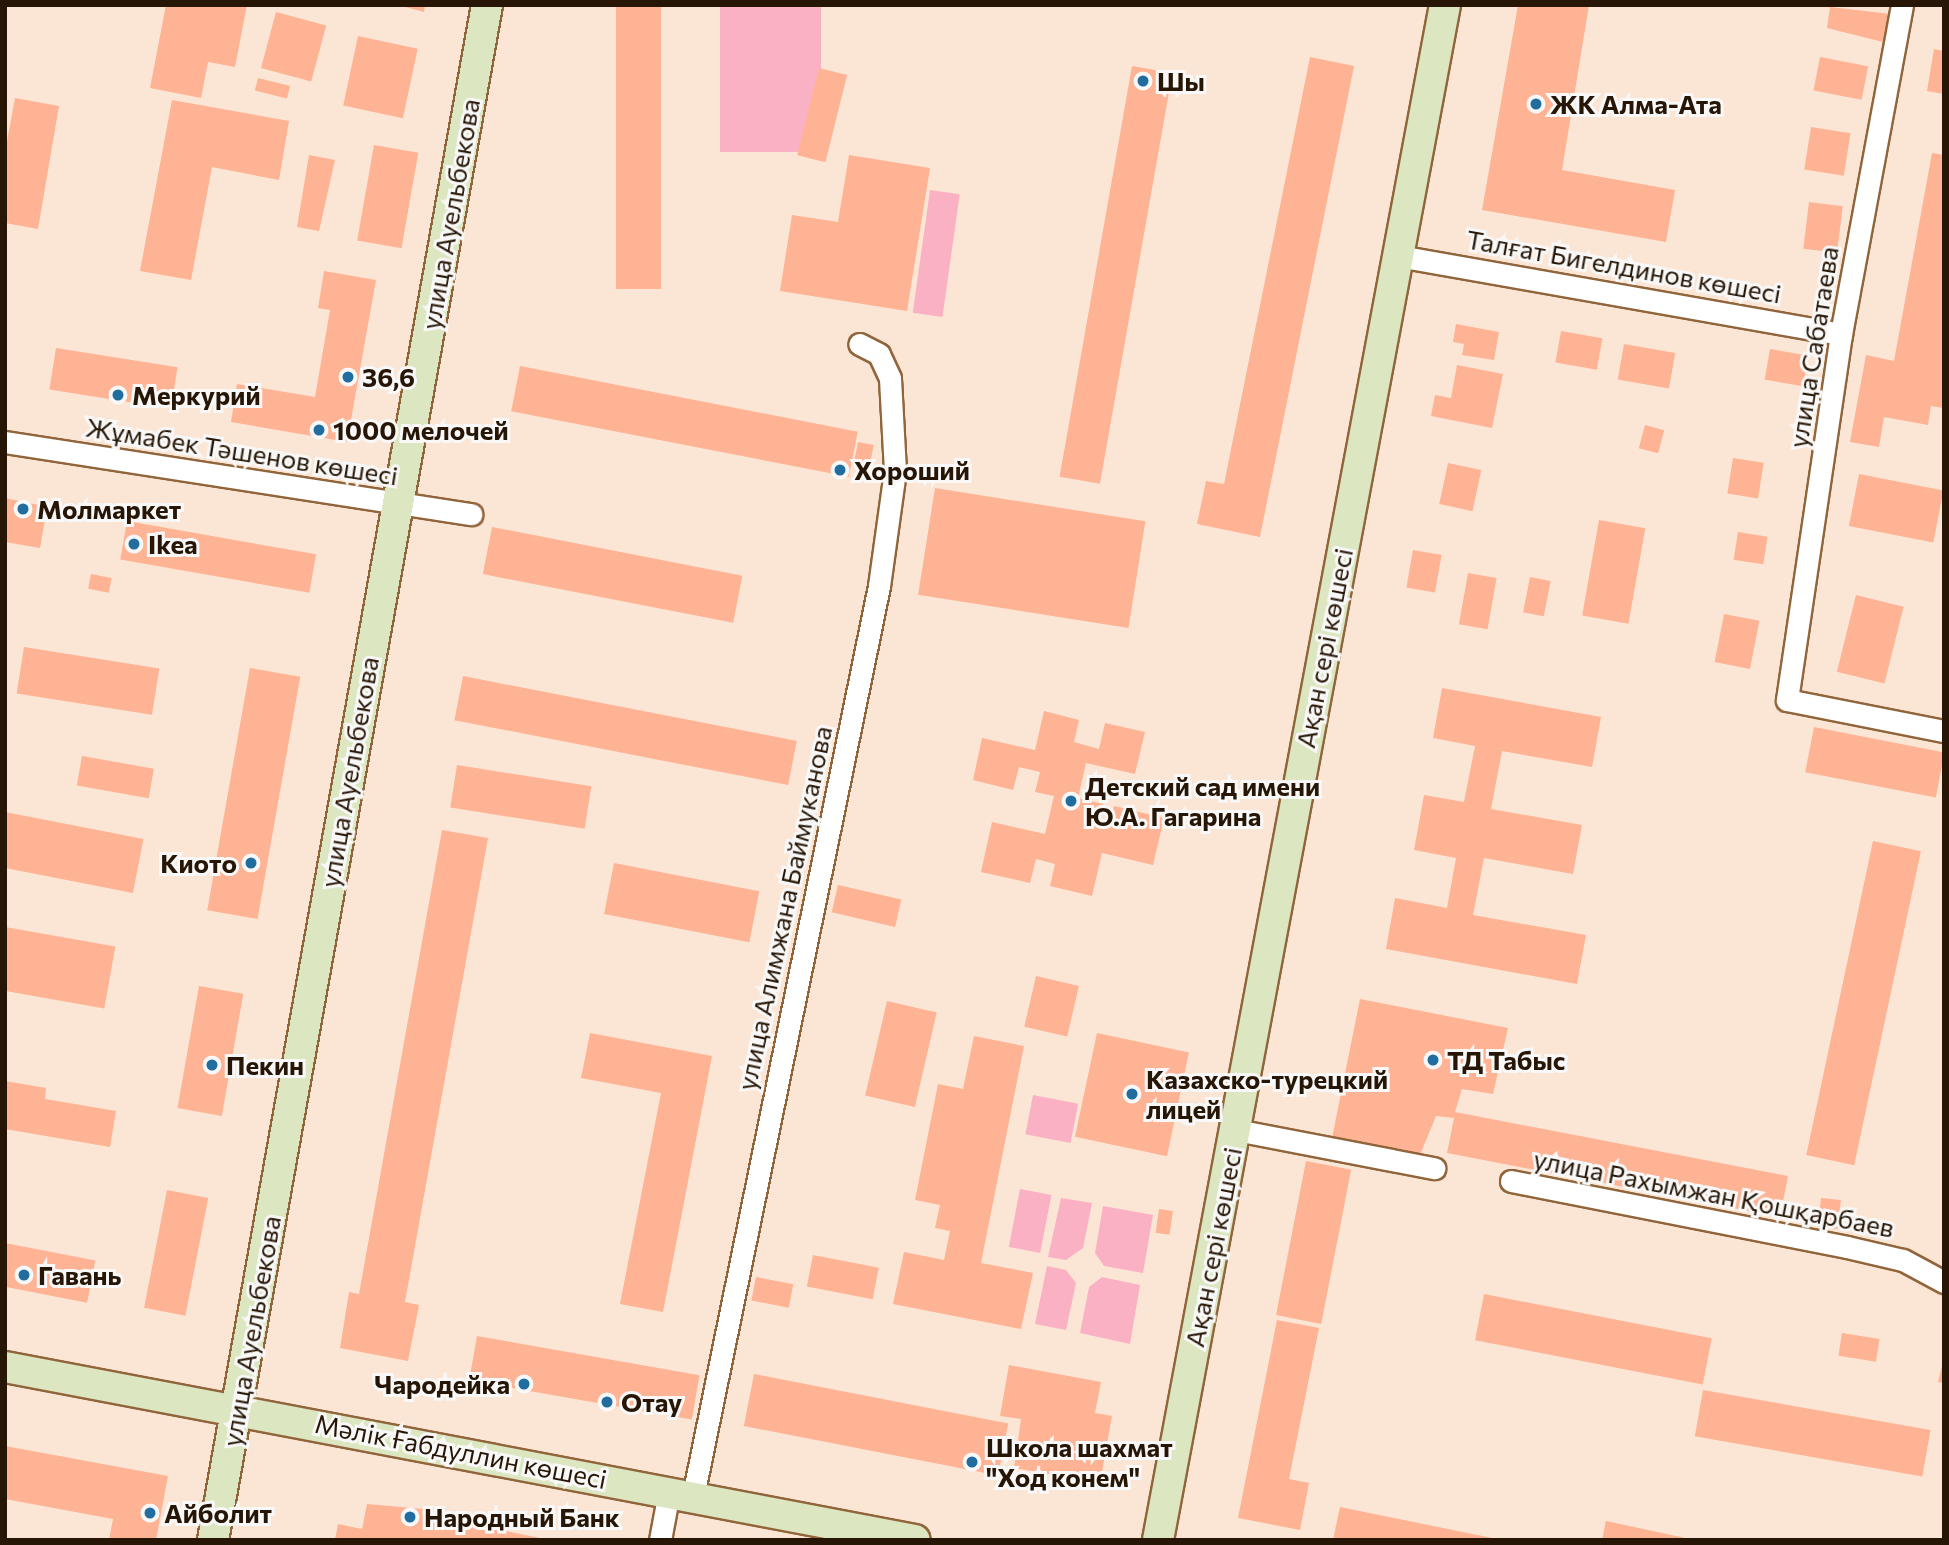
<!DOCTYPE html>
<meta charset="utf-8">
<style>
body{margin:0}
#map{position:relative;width:1949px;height:1545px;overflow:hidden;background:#fbe6d5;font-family:Commissioner,sans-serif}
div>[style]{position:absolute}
.green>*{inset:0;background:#fab1c3;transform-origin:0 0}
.building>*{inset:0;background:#feb394;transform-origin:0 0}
.roads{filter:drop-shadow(2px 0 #91653b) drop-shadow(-2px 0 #91653b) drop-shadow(0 2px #91653b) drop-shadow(0 -2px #91653b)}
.street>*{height:21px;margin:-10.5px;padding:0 10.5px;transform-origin:10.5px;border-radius:10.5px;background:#fff}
.secondary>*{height:30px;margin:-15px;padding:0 15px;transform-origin:15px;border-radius:15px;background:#dce6c0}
.dots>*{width:19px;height:19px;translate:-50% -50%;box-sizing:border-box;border:4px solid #f8f8f8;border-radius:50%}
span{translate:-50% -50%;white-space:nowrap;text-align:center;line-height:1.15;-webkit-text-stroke:6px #f8f8f8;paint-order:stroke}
.poi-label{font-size:26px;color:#271605;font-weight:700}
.left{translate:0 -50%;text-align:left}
.right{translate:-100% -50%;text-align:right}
.street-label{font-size:26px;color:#271605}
.frame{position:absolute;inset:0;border:7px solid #271605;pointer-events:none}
</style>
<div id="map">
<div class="green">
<i style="left:720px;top:5px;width:101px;height:147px"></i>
<i style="left:930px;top:190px;width:30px;height:124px;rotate:8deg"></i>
<i style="left:1033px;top:1095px;width:46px;height:40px;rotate:11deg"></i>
<i style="left:1020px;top:1189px;width:32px;height:59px;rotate:11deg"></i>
<i style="clip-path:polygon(1061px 1198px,1092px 1203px,1083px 1248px,1066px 1260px,1048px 1257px)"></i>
<i style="clip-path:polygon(1103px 1206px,1153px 1215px,1143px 1273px,1104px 1266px,1095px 1253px)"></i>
<i style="clip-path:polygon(1047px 1266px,1066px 1270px,1076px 1283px,1066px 1330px,1035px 1324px)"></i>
<i style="clip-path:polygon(1102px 1277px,1140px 1285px,1130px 1344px,1080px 1333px,1089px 1287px)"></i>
</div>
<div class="building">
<i style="clip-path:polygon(166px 5px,247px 5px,235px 67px,208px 62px,201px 98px,150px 88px)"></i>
<i style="clip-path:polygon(398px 5px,425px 5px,424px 12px)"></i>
<i style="left:616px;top:5px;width:45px;height:284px"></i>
<i style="clip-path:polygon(1518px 5px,1589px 5px,1562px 170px,1675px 190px,1666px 242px,1482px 210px)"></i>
<i style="clip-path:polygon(1830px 7px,1891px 14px,1887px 43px,1827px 28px)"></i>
<i style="left:276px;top:12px;width:52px;height:58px;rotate:15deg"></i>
<i style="left:358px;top:36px;width:61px;height:71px;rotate:12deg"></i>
<i style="clip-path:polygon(1934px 49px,1944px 51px,1944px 94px,1927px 91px)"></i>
<i style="clip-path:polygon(1310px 57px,1354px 66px,1260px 537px,1197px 524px,1206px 481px,1224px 484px)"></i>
<i style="left:1820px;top:57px;width:49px;height:34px;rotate:11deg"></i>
<i style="left:1132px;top:66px;width:41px;height:417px;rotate:10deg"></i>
<i style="left:819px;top:68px;width:29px;height:90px;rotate:14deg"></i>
<i style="left:258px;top:78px;width:33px;height:13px;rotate:14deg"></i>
<i style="clip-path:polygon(15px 98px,59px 106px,38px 229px,5px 223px,5px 152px)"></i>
<i style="clip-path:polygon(172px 100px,289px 121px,279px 180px,212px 167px,191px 280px,140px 271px)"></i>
<i style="left:1811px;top:127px;width:40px;height:43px;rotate:9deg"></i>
<i style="left:374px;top:145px;width:45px;height:97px;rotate:10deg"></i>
<i style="clip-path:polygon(1932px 153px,1944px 155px,1944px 408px,1931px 406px,1928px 425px,1884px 417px,1879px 447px,1850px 442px,1866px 355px,1894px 361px)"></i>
<i style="clip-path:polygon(309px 155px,335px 160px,319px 231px,297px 227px)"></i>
<i style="clip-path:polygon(849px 155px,930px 168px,907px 311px,780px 291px,792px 215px,838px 222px)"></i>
<i style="left:1809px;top:202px;width:34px;height:47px;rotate:7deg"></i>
<i style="clip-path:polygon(324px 271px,376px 280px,347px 442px,231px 422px,237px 384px,315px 397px,330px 310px,318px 308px)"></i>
<i style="clip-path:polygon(1456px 324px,1499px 332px,1494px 360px,1462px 355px,1464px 344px,1453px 342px)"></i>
<i style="left:1561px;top:331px;width:42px;height:32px;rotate:10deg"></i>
<i style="left:1624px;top:344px;width:52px;height:36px;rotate:10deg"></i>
<i style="left:56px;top:348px;width:123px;height:42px;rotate:9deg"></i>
<i style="left:1770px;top:349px;width:39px;height:31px;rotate:10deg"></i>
<i style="clip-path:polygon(1457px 365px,1503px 374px,1492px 428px,1431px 416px,1435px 395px,1451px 398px)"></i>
<i style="left:520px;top:366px;width:344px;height:46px;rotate:11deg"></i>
<i style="left:1645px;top:425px;width:20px;height:24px;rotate:15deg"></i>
<i style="left:858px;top:442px;width:16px;height:24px;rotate:11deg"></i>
<i style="left:1733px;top:458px;width:31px;height:36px;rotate:9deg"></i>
<i style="left:1448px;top:463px;width:34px;height:42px;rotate:12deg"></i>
<i style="left:1859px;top:474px;width:86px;height:53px;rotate:11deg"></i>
<i style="left:935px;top:488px;width:213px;height:108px;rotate:9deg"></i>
<i style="clip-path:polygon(5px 498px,47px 507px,40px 548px,5px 542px)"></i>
<i style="left:1599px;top:520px;width:47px;height:97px;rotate:10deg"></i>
<i style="left:127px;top:521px;width:192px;height:39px;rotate:10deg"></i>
<i style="left:492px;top:527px;width:255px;height:48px;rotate:11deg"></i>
<i style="left:1738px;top:532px;width:30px;height:28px;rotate:9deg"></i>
<i style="left:1413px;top:550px;width:29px;height:38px;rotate:10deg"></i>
<i style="left:1468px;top:573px;width:29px;height:52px;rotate:10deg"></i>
<i style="left:91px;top:574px;width:21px;height:15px;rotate:11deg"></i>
<i style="left:1530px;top:577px;width:21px;height:36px;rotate:11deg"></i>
<i style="left:1856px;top:595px;width:49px;height:79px;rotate:14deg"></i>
<i style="left:1724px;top:614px;width:36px;height:49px;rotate:11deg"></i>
<i style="left:24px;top:647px;width:137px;height:47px;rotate:9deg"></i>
<i style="left:250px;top:668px;width:51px;height:246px;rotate:10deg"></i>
<i style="left:463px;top:676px;width:340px;height:45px;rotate:11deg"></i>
<i style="clip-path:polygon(1442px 688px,1601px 717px,1592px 767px,1502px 751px,1491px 809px,1582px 825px,1573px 874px,1484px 858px,1473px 915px,1586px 935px,1577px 984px,1386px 949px,1395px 898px,1447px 908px,1456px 858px,1414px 850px,1424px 795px,1464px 802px,1475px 746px,1433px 738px)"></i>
<i style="clip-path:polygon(1044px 711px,1079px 720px,1074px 742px,1099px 749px,1105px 723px,1145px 732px,1135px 774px,1086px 763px,1078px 798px,1103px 804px,1098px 823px,1109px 826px,1114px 806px,1164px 818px,1153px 865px,1102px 853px,1092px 896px,1050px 886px,1055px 864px,1036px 859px,1030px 883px,981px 872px,992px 822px,1045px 834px,1054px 796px,1035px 792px,1040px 772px,1019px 767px,1013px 790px,973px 780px,982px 738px,1035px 750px)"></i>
<i style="left:1814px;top:727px;width:133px;height:46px;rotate:11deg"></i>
<i style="left:82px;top:756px;width:73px;height:30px;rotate:10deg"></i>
<i style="left:457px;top:765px;width:136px;height:43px;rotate:9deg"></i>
<i style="left:5px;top:812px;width:141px;height:55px;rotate:11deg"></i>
<i style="clip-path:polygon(442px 830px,488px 838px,405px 1302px,419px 1305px,408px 1361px,340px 1348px,349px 1292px,359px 1294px)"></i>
<i style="left:1873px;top:841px;width:49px;height:321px;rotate:12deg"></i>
<i style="left:614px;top:863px;width:148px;height:52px;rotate:11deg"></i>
<i style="left:838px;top:885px;width:65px;height:28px;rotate:13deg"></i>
<i style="left:5px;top:927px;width:112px;height:63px;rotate:10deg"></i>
<i style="left:1036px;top:976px;width:44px;height:52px;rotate:13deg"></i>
<i style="left:199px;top:986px;width:45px;height:124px;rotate:10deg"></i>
<i style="clip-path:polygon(1360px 999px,1508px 1028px,1493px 1094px,1462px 1089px,1455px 1112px,1788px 1176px,1780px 1217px,1447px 1153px,1454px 1118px,1436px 1116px,1420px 1155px,1332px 1138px)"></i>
<i style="left:887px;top:1001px;width:51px;height:97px;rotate:13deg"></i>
<i style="clip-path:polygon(590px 1033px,712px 1056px,663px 1312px,620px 1304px,661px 1093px,581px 1078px)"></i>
<i style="left:1097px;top:1033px;width:94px;height:106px;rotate:12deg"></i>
<i style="clip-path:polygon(974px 1036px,1024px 1046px,981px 1263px,1033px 1273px,1021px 1329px,893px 1304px,904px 1252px,944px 1260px,950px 1231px,935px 1228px,940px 1205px,915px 1200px,938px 1084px,963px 1089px)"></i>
<i style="clip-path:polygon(5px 1081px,46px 1088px,45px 1099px,116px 1111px,110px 1147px,5px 1129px)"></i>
<i style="left:1306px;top:1161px;width:46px;height:157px;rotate:11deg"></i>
<i style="left:167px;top:1190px;width:42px;height:120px;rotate:11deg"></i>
<i style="left:1821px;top:1198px;width:20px;height:29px;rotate:6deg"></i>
<i style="left:1159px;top:1209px;width:14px;height:24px;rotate:8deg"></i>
<i style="left:5px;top:1243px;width:92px;height:43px;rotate:11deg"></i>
<i style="left:813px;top:1255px;width:67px;height:32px;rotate:11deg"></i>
<i style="left:756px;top:1277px;width:38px;height:24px;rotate:11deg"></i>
<i style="left:1484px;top:1294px;width:232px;height:47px;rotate:11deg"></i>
<i style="clip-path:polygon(1277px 1320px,1319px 1328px,1289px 1479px,1309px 1483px,1300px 1530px,1238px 1518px)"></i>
<i style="left:1842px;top:1333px;width:38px;height:23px;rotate:9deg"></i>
<i style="left:477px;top:1336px;width:226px;height:45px;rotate:10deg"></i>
<i style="clip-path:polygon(1943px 1362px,1944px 1362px,1944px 1383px,1938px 1382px)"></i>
<i style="clip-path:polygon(1009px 1365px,1101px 1382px,1095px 1413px,1112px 1416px,1100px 1483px,1014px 1468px,1021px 1419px,1000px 1416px)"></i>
<i style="left:754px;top:1374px;width:259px;height:53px;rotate:11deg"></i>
<i style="left:1703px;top:1390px;width:231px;height:47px;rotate:10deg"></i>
<i style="clip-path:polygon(5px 1446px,168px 1476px,156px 1540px,109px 1540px,113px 1519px,5px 1499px)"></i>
<i style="clip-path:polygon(367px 1504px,423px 1509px,422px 1514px,550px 1540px,335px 1540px,338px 1524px,362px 1529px)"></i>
<i style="clip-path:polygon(1340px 1507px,1497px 1539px,1497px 1540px,1333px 1540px)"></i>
<i style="clip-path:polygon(1606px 1521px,1690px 1539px,1690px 1540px,1602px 1540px)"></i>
</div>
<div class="roads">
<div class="street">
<i style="left:1902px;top:5px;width:335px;rotate:100.5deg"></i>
<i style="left:1841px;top:334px;width:370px;rotate:98.4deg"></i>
<i style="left:1787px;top:700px;width:160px;rotate:11.2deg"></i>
<i style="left:1398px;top:256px;width:450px;rotate:10deg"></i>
<i style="left:5px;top:442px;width:472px;rotate:8.8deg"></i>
<i style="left:1236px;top:1130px;width:202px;rotate:10.9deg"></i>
<i style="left:1511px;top:1181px;width:342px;rotate:11.1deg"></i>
<i style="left:1847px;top:1247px;width:57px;rotate:13.1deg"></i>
<i style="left:1903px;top:1260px;width:47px;rotate:28.2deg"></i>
<i style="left:693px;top:1496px;width:929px;rotate:-78.45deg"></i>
<i style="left:879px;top:586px;width:116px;rotate:-82.1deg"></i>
<i style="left:895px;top:471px;width:93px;rotate:-93.1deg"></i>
<i style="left:890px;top:378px;width:26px;rotate:-115deg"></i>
<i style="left:879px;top:354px;width:22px;rotate:-153deg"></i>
<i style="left:660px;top:1540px;width:49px;rotate:-79.4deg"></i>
</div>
<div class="secondary">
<i style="left:5px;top:1367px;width:926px;rotate:10.76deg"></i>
<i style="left:213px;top:1540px;width:1559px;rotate:-79.88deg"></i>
<i style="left:1158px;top:1540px;width:1562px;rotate:-79.41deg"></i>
</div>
</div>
<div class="dots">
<i style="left:1143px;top:81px;background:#216da0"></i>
<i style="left:1536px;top:104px;background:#216da0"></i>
<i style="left:348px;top:377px;background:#216da0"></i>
<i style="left:118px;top:395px;background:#216da0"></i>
<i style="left:319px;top:430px;background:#216da0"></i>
<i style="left:840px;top:470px;background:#216da0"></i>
<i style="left:23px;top:509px;background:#216da0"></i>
<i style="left:134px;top:544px;background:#216da0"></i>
<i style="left:1071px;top:801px;background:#216da0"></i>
<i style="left:251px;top:863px;background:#216da0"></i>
<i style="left:1433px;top:1060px;background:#216da0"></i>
<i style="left:212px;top:1065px;background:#216da0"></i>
<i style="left:1132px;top:1094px;background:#216da0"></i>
<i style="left:24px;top:1275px;background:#216da0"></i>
<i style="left:524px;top:1384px;background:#216da0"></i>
<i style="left:607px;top:1402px;background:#216da0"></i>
<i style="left:972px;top:1462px;background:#216da0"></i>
<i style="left:150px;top:1513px;background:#216da0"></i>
<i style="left:410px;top:1517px;background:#216da0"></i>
</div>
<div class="poi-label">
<span class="left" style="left:1157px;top:81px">Шы</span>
<span class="left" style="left:1550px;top:104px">ЖК Алма-Ата</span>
<span class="left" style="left:362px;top:377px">36,6</span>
<span class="left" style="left:132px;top:395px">Меркурий</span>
<span class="left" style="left:333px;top:430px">1000 мелочей</span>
<span class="left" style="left:854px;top:470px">Хороший</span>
<span class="left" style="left:37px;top:509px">Молмаркет</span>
<span class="left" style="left:148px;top:544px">Ikea</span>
<span class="left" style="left:1085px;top:801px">Детский сад имени<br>Ю.А. Гагарина</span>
<span class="right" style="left:237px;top:863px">Киото</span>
<span class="left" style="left:1447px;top:1060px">ТД Табыс</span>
<span class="left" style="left:226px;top:1065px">Пекин</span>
<span class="left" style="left:1146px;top:1094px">Казахско-турецкий<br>лицей</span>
<span class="left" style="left:38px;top:1275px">Гавань</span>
<span class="right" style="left:510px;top:1384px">Чародейка</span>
<span class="left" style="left:621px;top:1402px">Отау</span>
<span class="left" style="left:986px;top:1462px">Школа шахмат<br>"Ход конем"</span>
<span class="left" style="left:164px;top:1513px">Айболит</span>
<span class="left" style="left:424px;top:1517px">Народный Банк</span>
</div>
<div class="street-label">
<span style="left:450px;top:214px;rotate:-80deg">улица Ауельбекова</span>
<span style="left:1624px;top:266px;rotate:10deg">Талғат Бигелдинов көшесі</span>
<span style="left:1813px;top:347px;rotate:-81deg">улица Сабатаева</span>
<span style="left:242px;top:451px;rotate:9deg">Жұмабек Тәшенов көшесі</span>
<span style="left:1324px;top:648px;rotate:-79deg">Ақан сері көшесі</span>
<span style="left:349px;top:772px;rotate:-80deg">улица Ауельбекова</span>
<span style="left:784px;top:908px;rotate:-78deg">улица Алимжана Баймуканова</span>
<span style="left:1714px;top:1193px;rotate:11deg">улица Рахымжан Қошқарбаев</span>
<span style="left:1213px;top:1247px;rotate:-79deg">Ақан сері көшесі</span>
<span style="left:251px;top:1331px;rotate:-80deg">улица Ауельбекова</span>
<span style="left:461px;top:1451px;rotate:11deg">Мәлік Ғабдуллин көшесі</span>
</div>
<div class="frame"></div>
</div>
